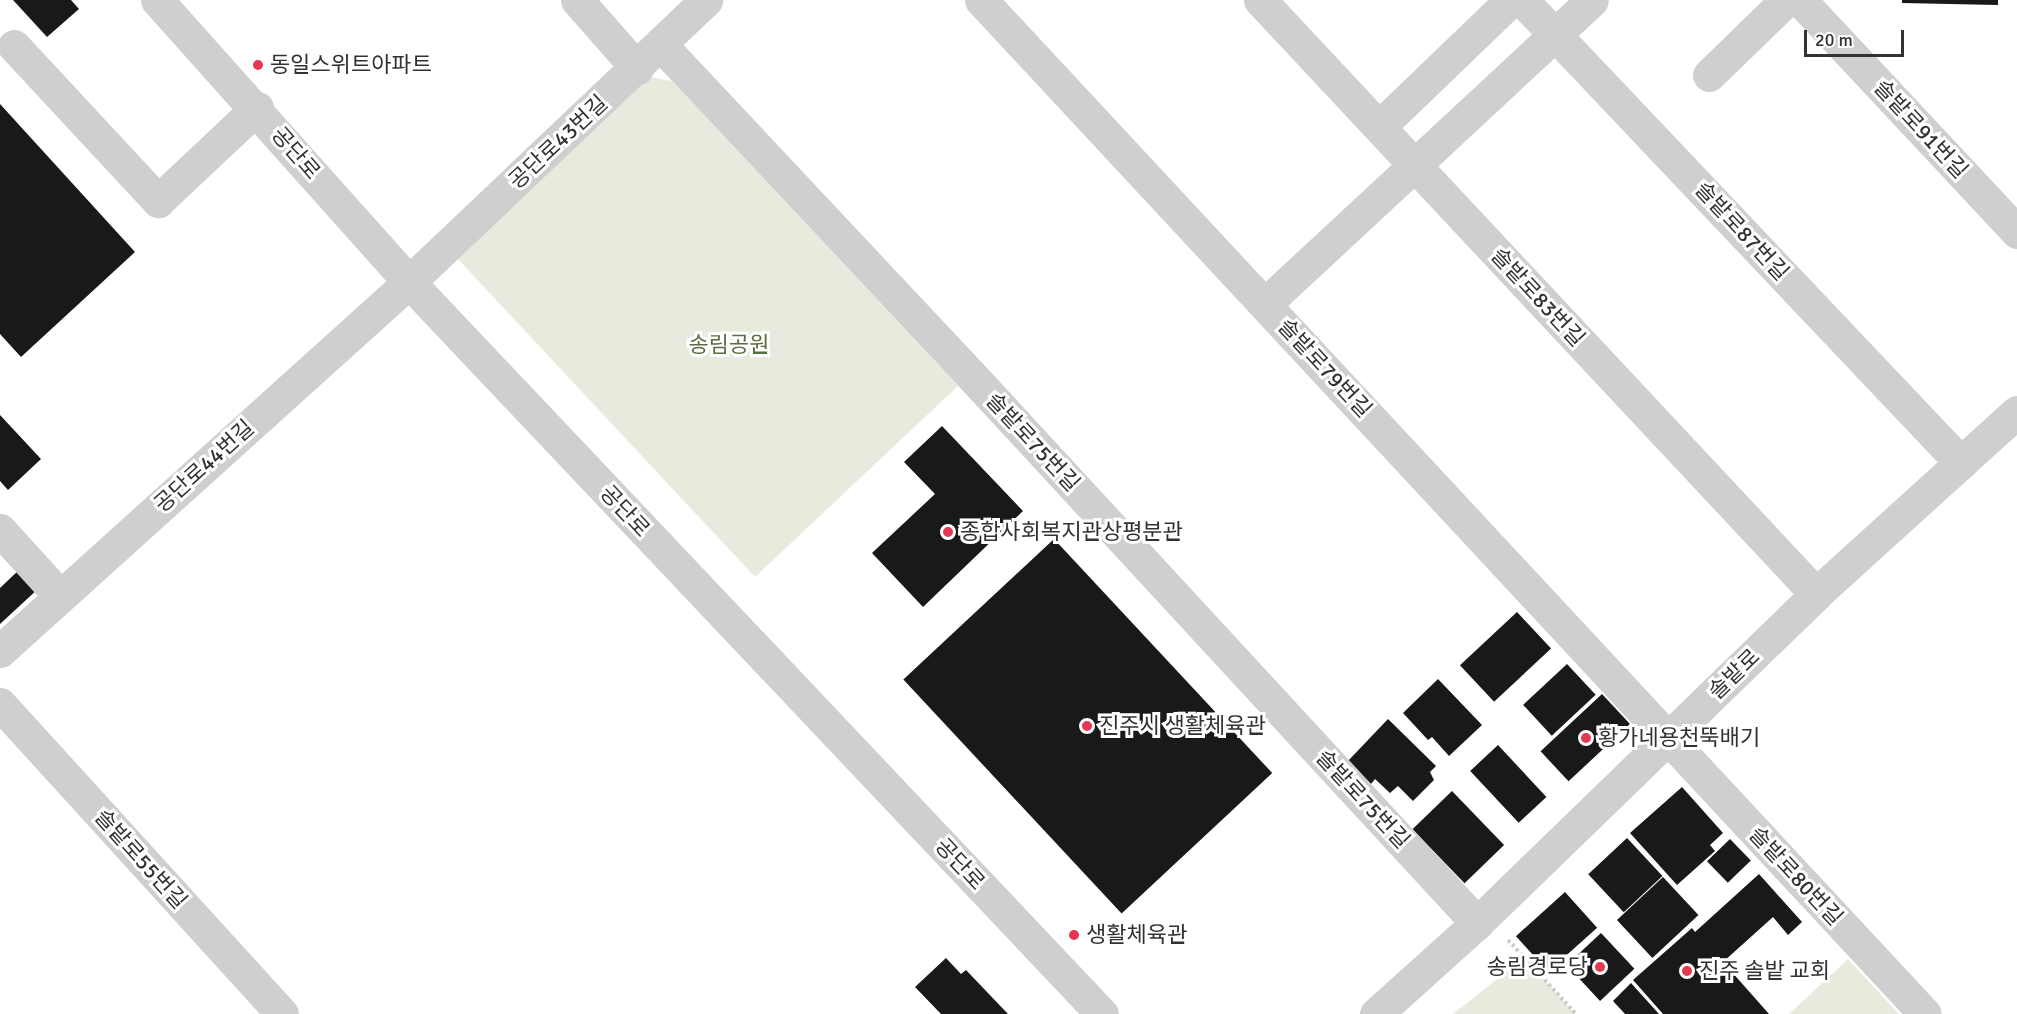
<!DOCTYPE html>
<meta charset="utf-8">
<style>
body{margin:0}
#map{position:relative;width:2017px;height:1014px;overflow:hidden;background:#fff;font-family:Signika,"Noto Sans KR",sans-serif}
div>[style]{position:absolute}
.green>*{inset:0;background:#e6ebde}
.building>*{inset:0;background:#191919;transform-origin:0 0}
.path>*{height:4px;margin-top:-2px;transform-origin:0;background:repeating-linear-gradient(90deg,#ccc 0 3px,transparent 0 6px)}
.minor>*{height:33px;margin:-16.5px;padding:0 16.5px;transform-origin:16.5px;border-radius:16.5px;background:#cfcfcf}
.dots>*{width:16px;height:16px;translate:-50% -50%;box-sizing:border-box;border:3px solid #fff;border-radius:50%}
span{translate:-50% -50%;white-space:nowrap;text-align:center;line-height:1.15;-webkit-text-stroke:6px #fff;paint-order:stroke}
.poi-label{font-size:22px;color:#323232}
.left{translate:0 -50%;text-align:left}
.right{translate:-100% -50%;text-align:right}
.street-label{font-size:22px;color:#323232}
.park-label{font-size:22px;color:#586e3f}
.scale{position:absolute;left:1804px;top:30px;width:100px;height:27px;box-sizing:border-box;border:3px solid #323232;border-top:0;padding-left:8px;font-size:18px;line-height:21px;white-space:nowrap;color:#323232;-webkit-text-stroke:4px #fff;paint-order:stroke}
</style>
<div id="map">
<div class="green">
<i style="clip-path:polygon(644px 76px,672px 81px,958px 386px,755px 577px,455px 256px)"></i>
<i style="clip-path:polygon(1524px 958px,1576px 1014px,1453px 1014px)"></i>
<i style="clip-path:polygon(1848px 959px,1899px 1014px,1789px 1014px)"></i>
</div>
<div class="building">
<i style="clip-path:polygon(13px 0,71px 0,79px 9px,47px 37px)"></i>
<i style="clip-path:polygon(1902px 0,1998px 0,1998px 5px,1902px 3px)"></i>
<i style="clip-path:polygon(0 104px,135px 252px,21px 357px,0 334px)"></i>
<i style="clip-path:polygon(0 415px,41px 459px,8px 490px,0 481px)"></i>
<i style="clip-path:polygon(942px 426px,1023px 511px,923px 607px,872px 553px,935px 494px,904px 462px)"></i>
<i style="left:1054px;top:539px;width:320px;height:206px;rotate:47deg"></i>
<i style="clip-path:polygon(20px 569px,39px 588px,0 624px,0 588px)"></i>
<i style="left:1517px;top:612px;width:50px;height:78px;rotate:47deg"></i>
<i style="left:1567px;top:664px;width:42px;height:60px;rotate:47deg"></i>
<i style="clip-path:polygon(1438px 679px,1482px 725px,1449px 756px,1432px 737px,1428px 740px,1403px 713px)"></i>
<i style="left:1602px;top:694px;width:41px;height:84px;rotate:47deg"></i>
<i style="clip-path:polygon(1388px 719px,1436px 766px,1430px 772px,1434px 780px,1413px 801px,1398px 786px,1390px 793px,1375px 779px,1371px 784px,1347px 762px)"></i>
<i style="left:1498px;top:745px;width:71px;height:38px;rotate:47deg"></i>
<i style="clip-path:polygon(1682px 787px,1723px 833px,1710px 845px,1715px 851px,1677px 885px,1630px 833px)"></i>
<i style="left:1452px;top:791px;width:75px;height:55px;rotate:46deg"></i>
<i style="left:1627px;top:838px;width:52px;height:53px;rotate:47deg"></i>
<i style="left:1730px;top:839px;width:30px;height:32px;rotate:46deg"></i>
<i style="clip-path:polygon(1759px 874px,1802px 922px,1788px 935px,1773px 917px,1723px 962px,1769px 1014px,1663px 1014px,1633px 980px,1692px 928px,1695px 932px)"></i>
<i style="left:1663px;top:877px;width:52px;height:63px;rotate:47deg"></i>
<i style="left:1565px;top:892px;width:48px;height:66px;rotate:48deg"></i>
<i style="left:1601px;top:933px;width:49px;height:47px;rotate:47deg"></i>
<i style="clip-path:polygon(946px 958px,961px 974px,966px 970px,1008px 1014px,941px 1014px,915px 987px)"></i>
<i style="clip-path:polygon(1631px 983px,1659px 1014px,1625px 1014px,1613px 1001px)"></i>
</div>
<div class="path">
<i style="left:1508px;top:940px;width:100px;rotate:47.4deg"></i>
</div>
<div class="minor">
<i style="left:157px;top:0;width:378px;rotate:48.2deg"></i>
<i style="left:409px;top:282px;width:1008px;rotate:46.57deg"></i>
<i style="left:577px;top:0;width:91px;rotate:48.6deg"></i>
<i style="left:981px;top:0;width:1385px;rotate:47.05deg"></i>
<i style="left:1260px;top:0;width:814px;rotate:46.89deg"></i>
<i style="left:1522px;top:0;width:638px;rotate:46.52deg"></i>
<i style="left:1800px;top:0;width:318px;rotate:46.9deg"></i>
<i style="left:660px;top:44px;width:470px;rotate:46.8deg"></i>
<i style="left:982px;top:387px;width:730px;rotate:47.28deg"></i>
<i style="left:14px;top:46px;width:212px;rotate:47.1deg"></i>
<i style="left:158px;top:201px;width:136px;rotate:-43.2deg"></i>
<i style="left:1709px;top:75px;width:107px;rotate:-44.2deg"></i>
<i style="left:1380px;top:126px;width:182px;rotate:-43.9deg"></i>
<i style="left:1265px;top:304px;width:446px;rotate:-42.9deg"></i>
<i style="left:0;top:530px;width:89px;rotate:47.7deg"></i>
<i style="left:0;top:651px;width:551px;rotate:-42.06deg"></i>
<i style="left:409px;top:282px;width:410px;rotate:-43.5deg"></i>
<i style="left:0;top:704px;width:419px;rotate:47.7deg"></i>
<i style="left:1376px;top:1014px;width:136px;rotate:-42deg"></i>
<i style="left:1477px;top:923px;width:472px;rotate:-44.1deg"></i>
<i style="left:1816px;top:594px;width:271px;rotate:-42.2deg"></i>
</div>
<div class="dots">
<i style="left:258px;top:65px;background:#e53850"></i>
<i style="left:948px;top:532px;background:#e53850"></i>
<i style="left:1087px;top:726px;background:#e53850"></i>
<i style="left:1586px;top:738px;background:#e53850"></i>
<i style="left:1074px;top:935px;background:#e53850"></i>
<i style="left:1600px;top:967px;background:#e53850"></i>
<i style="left:1687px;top:971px;background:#e53850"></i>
</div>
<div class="poi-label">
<span class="left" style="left:270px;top:65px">동일스위트아파트</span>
<span class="left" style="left:960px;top:532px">종합사회복지관상평분관</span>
<span class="left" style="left:1099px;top:726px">진주시 생활체육관</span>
<span class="left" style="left:1598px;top:738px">황가네용천뚝배기</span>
<span class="left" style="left:1086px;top:935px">생활체육관</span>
<span class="right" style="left:1588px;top:967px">송림경로당</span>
<span class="left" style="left:1699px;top:971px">진주 솔밭 교회</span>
</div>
<div class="street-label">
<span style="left:1921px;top:129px;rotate:47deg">솔밭로91번길</span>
<span style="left:558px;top:142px;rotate:-43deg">공단로43번길</span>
<span style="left:296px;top:153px;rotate:49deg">공단로</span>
<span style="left:1742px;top:231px;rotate:47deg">솔밭로87번길</span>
<span style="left:1538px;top:297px;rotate:47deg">솔밭로83번길</span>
<span style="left:1325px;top:368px;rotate:47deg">솔밭로79번길</span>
<span style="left:1033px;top:442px;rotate:47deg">솔밭로75번길</span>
<span style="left:204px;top:466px;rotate:-42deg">공단로44번길</span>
<span style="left:625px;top:511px;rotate:47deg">공단로</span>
<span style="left:1734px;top:674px;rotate:-44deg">솔밭로</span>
<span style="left:1363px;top:799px;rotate:47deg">솔밭로75번길</span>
<span style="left:141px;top:859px;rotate:48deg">솔밭로55번길</span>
<span style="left:960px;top:864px;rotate:47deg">공단로</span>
<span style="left:1796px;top:876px;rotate:47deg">솔밭로80번길</span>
</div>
<div class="park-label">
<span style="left:729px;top:345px">송림공원</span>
</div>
<div class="scale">20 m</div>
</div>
